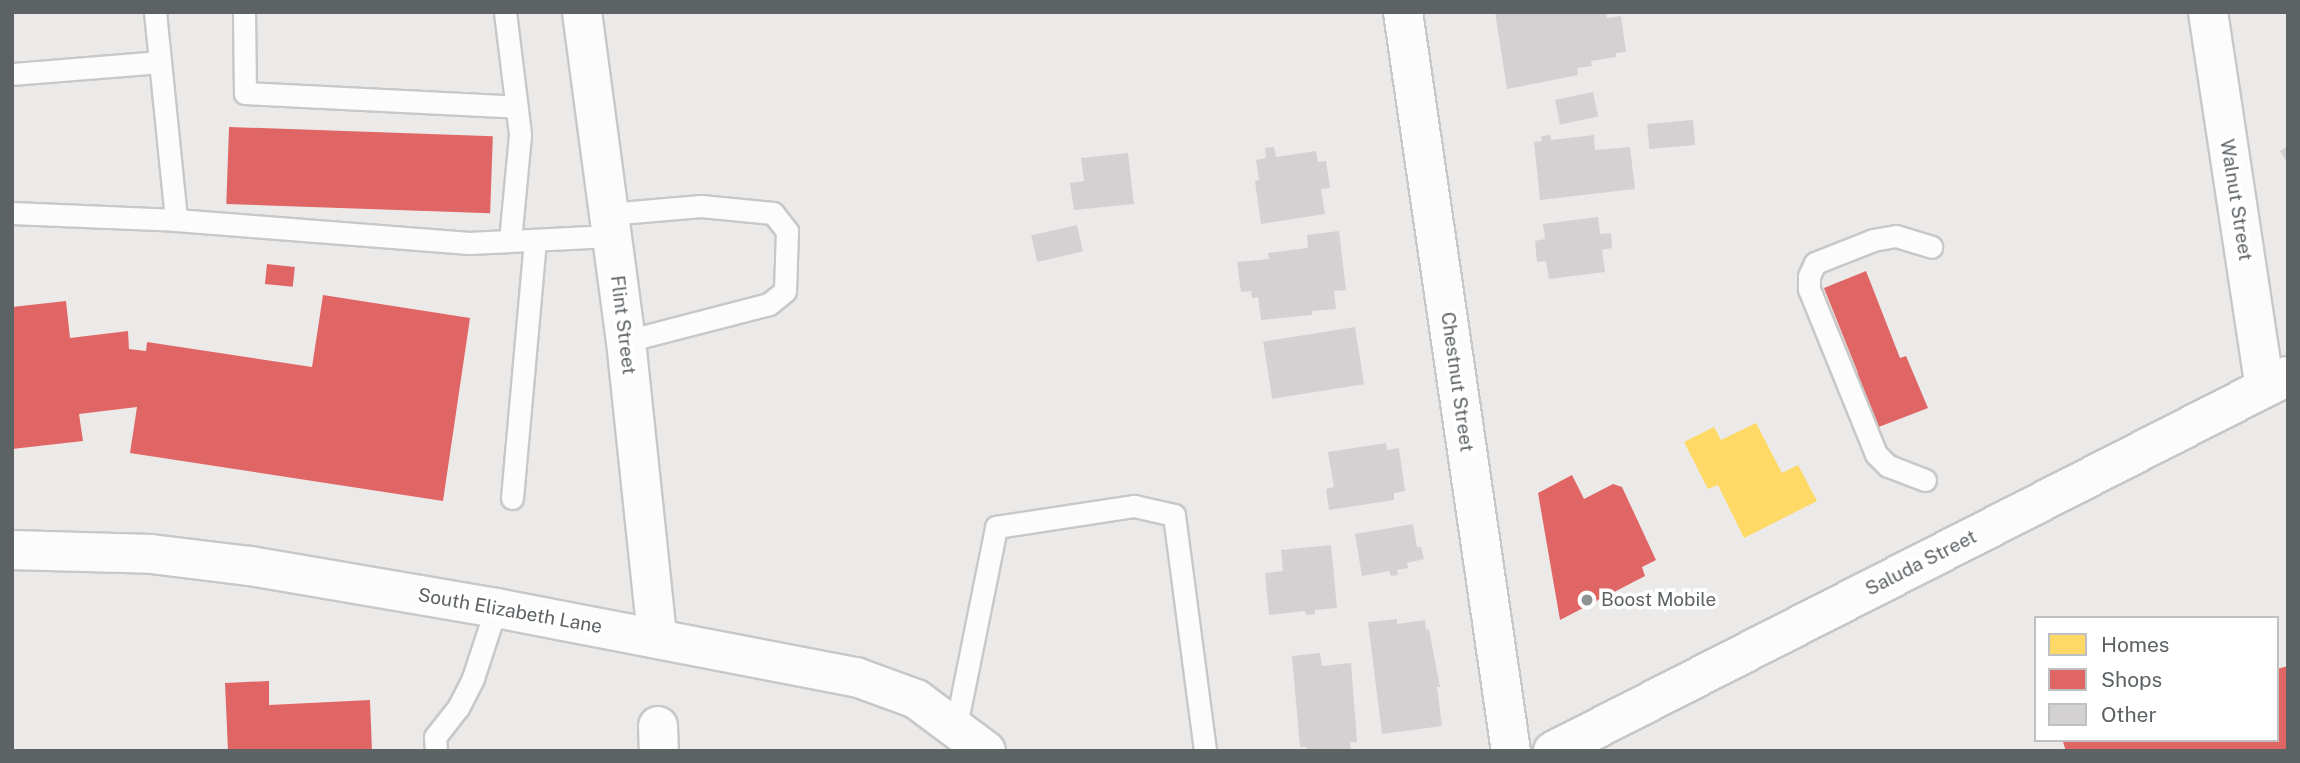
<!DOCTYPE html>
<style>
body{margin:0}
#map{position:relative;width:2300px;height:763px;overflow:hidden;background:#eceae8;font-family:"Public Sans",sans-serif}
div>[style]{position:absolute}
.homes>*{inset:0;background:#ffd966}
.shops>*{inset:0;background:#e06666;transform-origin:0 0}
.building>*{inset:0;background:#d3d1d1;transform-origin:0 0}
.roads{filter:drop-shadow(2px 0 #c9c8c8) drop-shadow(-2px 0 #c9c8c8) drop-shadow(0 2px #c9c8c8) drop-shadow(0 -2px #c9c8c8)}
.service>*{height:21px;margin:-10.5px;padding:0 10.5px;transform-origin:10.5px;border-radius:10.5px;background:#fcfcfc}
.minor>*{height:38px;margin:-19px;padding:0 19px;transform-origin:19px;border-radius:19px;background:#fcfcfc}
.secondary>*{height:38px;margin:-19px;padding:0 19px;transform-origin:19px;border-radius:19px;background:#fcfcfc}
.dots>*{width:19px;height:19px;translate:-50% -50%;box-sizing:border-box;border:4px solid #fff;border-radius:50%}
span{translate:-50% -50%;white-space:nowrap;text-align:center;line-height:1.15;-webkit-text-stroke:7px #fff;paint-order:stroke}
.street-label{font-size:19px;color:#5d6265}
.poi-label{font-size:19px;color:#5d6265}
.left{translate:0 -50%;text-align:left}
.frame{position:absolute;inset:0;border:14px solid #5d6265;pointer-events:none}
.legend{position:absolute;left:2034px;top:616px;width:245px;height:126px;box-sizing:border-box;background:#fff;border:2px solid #bec0c1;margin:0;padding:9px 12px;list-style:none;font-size:21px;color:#5d6265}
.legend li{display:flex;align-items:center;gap:14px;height:35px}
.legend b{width:35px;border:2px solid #bec0c1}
</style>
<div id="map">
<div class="homes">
<i style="clip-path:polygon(1756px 423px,1782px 473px,1798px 465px,1817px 501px,1744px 538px,1718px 485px,1708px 489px,1684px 442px,1714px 427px,1721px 440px)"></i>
</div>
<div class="shops">
<i style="left:229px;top:127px;width:264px;height:77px;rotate:2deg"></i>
<i style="left:267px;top:264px;width:28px;height:20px;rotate:6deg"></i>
<i style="clip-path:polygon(1866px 271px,1900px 358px,1906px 356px,1928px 408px,1871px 430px,1850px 376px,1858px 373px,1824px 288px)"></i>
<i style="clip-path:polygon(323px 295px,470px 318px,443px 501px,130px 453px,137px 407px,79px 414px,83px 441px,12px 449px,12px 307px,66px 301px,70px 338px,128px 331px,129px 349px,146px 351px,147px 342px,312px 367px)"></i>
<i style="clip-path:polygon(1572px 475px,1584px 499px,1613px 484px,1622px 487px,1656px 560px,1642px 567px,1645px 576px,1560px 620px,1538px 493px)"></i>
<i style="clip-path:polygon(2288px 666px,2288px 751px,2066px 751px,2063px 742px,2068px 740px,2277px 740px,2277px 669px)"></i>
<i style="clip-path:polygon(269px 681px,269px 705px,370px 700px,372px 751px,228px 751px,225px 683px)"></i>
</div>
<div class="building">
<i style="clip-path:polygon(1495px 12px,1606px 12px,1607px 18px,1621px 16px,1626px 52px,1616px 53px,1616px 57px,1591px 61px,1592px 66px,1577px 68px,1578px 75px,1507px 89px)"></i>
<i style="left:1593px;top:92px;width:25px;height:39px;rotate:78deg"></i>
<i style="left:1693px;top:120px;width:25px;height:46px;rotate:85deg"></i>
<i style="clip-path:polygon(1550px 135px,1551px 140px,1594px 135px,1595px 150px,1630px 147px,1635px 189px,1540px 200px,1534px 142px,1542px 141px,1541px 136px)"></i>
<i style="clip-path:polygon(2288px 146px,2288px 164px,2280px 151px)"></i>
<i style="clip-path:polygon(1274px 147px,1276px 157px,1316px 151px,1318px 162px,1326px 161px,1330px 188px,1321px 189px,1325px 214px,1261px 224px,1255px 181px,1259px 180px,1256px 160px,1266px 158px,1265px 148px)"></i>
<i style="clip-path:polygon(1128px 153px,1134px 204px,1074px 210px,1070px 183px,1084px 181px,1081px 158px)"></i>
<i style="clip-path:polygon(1598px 217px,1600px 234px,1611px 233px,1612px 248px,1602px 250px,1605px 272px,1549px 279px,1546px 261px,1537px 262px,1535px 241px,1545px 239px,1543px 224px)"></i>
<i style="left:1077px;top:225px;width:27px;height:47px;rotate:77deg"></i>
<i style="clip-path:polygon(1339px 231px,1346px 290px,1334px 291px,1336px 309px,1312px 311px,1312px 315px,1261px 320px,1258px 297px,1252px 298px,1251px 291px,1241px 292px,1237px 262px,1269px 259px,1268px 253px,1308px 248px,1307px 235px)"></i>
<i style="left:1355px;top:327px;width:58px;height:93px;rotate:81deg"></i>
<i style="clip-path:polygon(1386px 443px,1387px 450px,1399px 448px,1405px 491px,1394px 493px,1394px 500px,1329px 510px,1326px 489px,1334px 487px,1328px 452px)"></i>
<i style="clip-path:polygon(1413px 524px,1417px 547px,1421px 547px,1424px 559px,1407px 563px,1408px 568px,1397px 570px,1398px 575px,1391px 576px,1389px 571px,1362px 576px,1355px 534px)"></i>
<i style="clip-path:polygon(1331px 545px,1337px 608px,1315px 610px,1315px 614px,1306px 615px,1305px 611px,1269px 615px,1265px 573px,1283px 571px,1281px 550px)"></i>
<i style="clip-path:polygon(1397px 619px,1397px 624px,1425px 620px,1426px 630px,1429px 629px,1440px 687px,1437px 687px,1442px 726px,1382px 734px,1368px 622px)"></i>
<i style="clip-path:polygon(1320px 653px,1322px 666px,1351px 663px,1357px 742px,1350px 742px,1351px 751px,1306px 751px,1306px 747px,1300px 747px,1292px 656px)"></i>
</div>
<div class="roads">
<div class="service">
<i style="left:155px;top:12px;width:209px;rotate:84.2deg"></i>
<i style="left:244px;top:12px;width:81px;rotate:89.3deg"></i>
<i style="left:245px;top:93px;width:272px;rotate:2.9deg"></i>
<i style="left:505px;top:12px;width:124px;rotate:83deg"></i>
<i style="left:520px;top:135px;width:106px;rotate:95.4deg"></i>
<i style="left:12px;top:74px;width:148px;rotate:-4.6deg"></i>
<i style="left:12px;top:213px;width:164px;rotate:2.4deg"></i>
<i style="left:176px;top:220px;width:294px;rotate:4.5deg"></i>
<i style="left:469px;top:243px;width:141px;rotate:-2.8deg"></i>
<i style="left:608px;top:214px;width:93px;rotate:-4.9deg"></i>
<i style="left:701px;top:206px;width:72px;rotate:5.6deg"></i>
<i style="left:773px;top:213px;width:23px;rotate:52deg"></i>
<i style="left:787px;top:231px;width:60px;rotate:91.9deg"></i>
<i style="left:785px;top:291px;width:21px;rotate:141deg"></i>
<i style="left:769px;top:304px;width:148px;rotate:165.5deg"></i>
<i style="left:1925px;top:480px;width:40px;rotate:-159deg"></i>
<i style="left:1888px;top:466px;width:17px;rotate:-135deg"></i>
<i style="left:1876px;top:454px;width:178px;rotate:-112.1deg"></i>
<i style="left:1809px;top:289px;width:13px;rotate:-90deg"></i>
<i style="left:1809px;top:276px;width:14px;rotate:-65deg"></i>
<i style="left:1815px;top:263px;width:62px;rotate:-21.6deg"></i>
<i style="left:1873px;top:240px;width:23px;rotate:-10deg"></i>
<i style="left:1896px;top:236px;width:37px;rotate:17deg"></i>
<i style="left:512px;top:498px;width:259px;rotate:-84.9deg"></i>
<i style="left:956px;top:726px;width:203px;rotate:-78.6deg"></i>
<i style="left:996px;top:527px;width:140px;rotate:-8.7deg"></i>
<i style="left:1134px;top:506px;width:41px;rotate:12.7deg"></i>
<i style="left:1174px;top:515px;width:238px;rotate:82.5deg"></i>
<i style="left:436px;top:751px;width:14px;rotate:-94deg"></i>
<i style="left:435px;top:737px;width:37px;rotate:-52deg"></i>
<i style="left:458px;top:708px;width:34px;rotate:-63deg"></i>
<i style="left:473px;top:678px;width:74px;rotate:-71.8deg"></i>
</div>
<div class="minor">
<i style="left:582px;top:12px;width:332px;rotate:82.4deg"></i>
<i style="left:626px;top:341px;width:299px;rotate:84deg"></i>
<i style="left:1403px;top:12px;width:747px;rotate:81.69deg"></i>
<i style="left:2208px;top:12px;width:379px;rotate:81.4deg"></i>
<i style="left:12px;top:550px;width:139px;rotate:1.6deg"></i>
<i style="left:151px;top:554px;width:100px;rotate:6.9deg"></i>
<i style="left:250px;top:566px;width:250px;rotate:9.7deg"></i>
<i style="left:496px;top:608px;width:367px;rotate:10.9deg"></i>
<i style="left:856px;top:677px;width:64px;rotate:20.1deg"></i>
<i style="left:916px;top:699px;width:87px;rotate:36.6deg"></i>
<i style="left:658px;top:726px;width:25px;rotate:88deg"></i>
</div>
<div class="secondary">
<i style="left:1553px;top:751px;width:825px;rotate:-27.03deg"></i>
</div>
</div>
<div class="dots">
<i style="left:1587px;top:600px;background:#8f9293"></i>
</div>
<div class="street-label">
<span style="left:2236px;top:200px;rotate:81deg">Walnut Street</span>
<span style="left:623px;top:325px;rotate:83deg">Flint Street</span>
<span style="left:1457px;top:382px;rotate:82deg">Chestnut Street</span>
<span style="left:1921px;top:563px;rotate:-27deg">Saluda Street</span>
<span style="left:510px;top:611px;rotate:10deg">South Elizabeth Lane</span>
</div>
<div class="poi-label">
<span class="left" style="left:1601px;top:600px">Boost Mobile</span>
</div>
<div class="frame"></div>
<ul class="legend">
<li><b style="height:19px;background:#ffd966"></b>Homes</li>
<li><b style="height:19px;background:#e06666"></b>Shops</li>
<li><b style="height:19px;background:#d3d1d1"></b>Other</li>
</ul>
</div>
